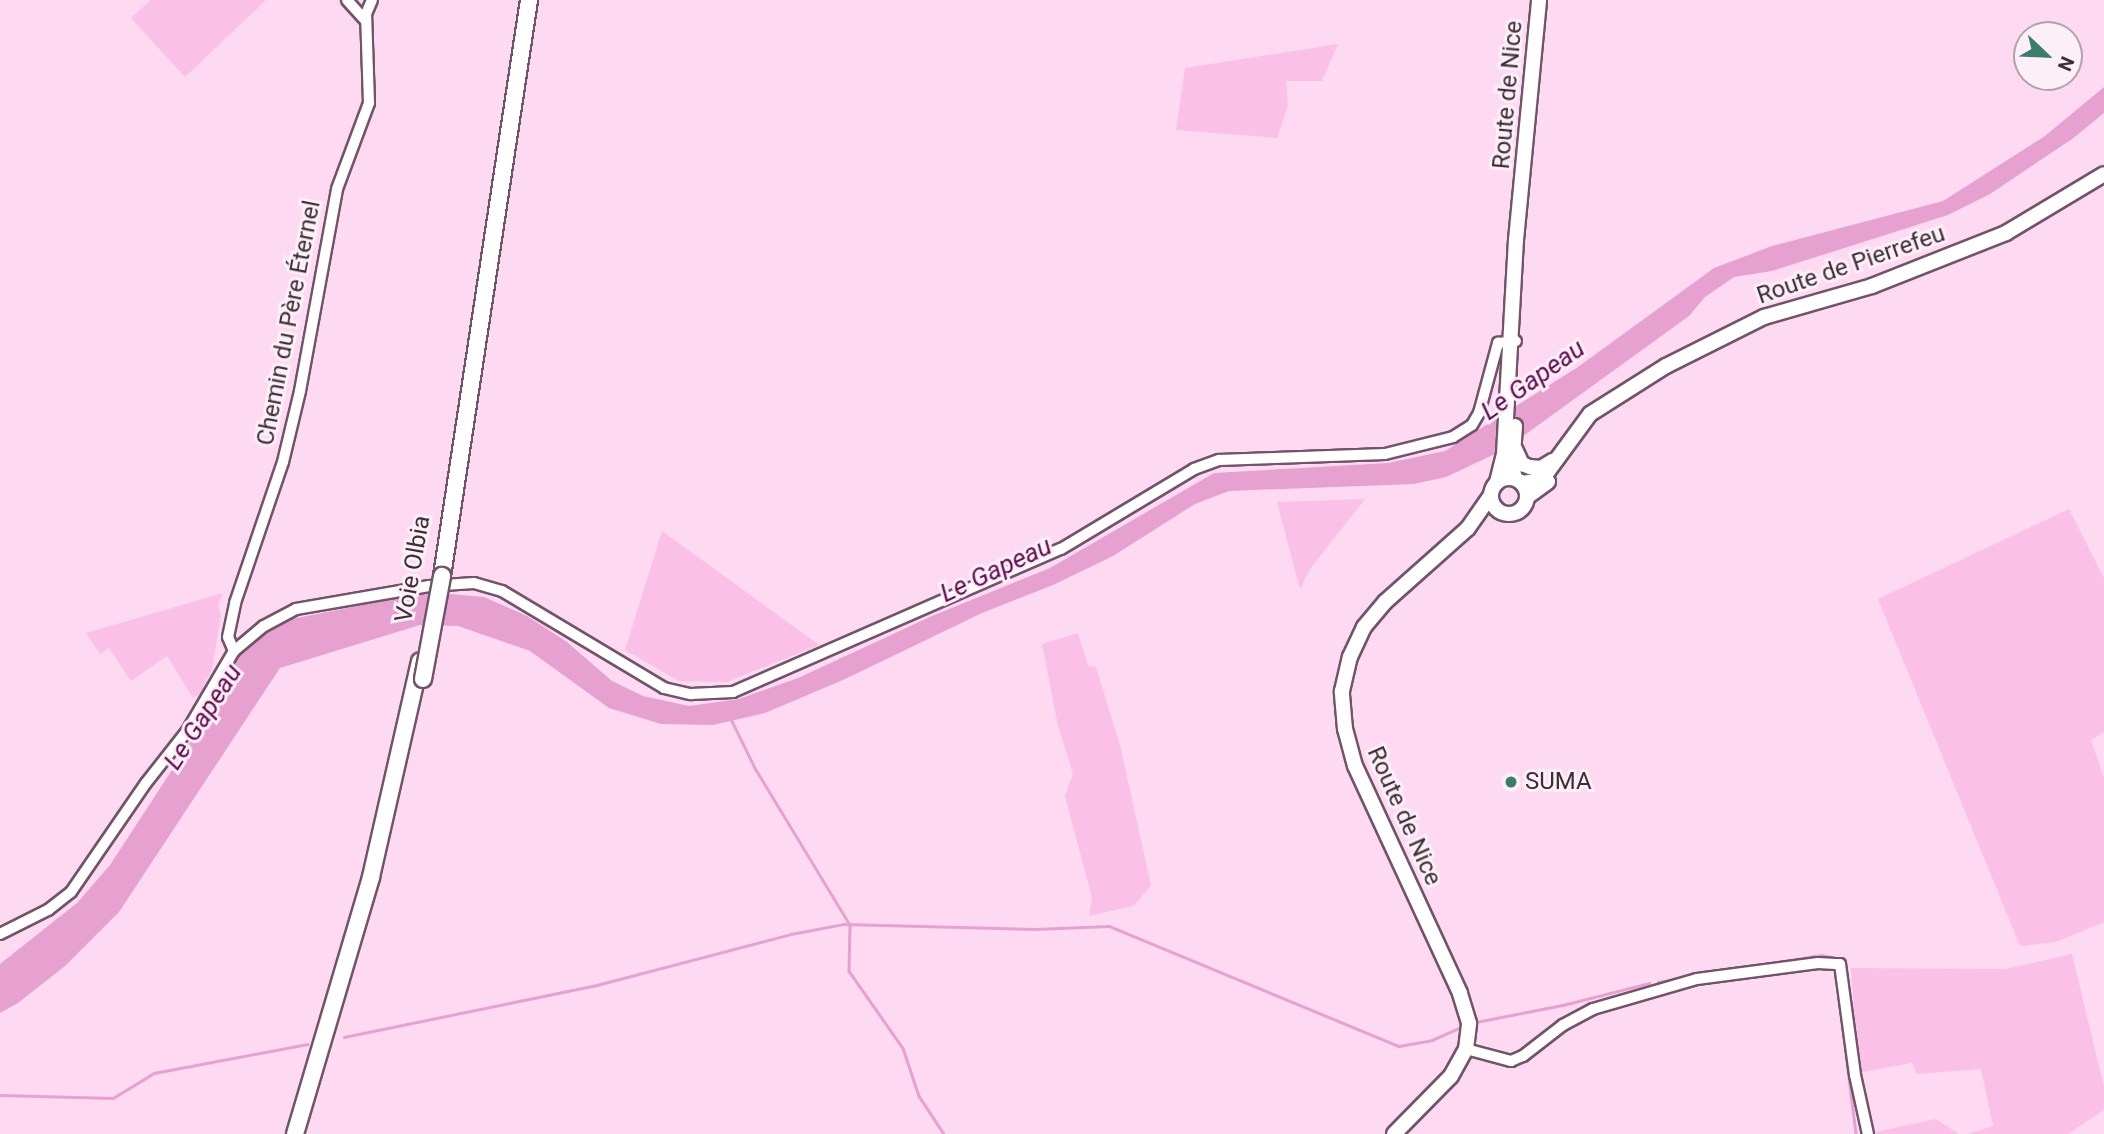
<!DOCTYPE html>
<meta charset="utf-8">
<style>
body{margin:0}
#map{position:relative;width:2104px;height:1134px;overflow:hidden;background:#fedaf2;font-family:Roboto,sans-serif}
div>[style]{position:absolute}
.green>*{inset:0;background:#fac0e7}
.water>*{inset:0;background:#e7a1d1}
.stream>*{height:2.5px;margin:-1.25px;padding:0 1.25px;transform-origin:1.25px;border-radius:1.25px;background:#e7a1d1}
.roads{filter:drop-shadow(2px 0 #715468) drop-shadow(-2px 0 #715468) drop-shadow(0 2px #715468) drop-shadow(0 -2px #715468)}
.minor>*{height:10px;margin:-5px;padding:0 5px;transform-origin:5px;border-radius:5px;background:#fff}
.major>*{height:14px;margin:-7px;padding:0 7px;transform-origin:7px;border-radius:7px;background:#fff}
.major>.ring{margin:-7px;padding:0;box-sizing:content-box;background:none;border:14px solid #fff;border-radius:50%}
.highway>*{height:16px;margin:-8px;padding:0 8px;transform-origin:8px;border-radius:8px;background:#fff}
.bridges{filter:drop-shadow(2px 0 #715468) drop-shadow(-2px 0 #715468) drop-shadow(0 2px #715468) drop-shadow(0 -2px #715468)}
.highway-bridge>*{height:16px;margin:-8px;padding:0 8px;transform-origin:8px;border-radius:8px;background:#fff}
.dots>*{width:19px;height:19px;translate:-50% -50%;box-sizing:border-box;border:4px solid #fdeff8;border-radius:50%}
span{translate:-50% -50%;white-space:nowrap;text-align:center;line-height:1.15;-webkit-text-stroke:6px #fdeff8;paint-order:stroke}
.street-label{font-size:24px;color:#3c2e37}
.poi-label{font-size:24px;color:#3c2e37}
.left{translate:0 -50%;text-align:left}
.water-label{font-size:26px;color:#61104f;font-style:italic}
.north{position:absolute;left:2013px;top:21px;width:70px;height:70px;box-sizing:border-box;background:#fdeff8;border:2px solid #b0a2ab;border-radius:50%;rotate:113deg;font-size:19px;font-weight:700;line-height:28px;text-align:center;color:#3c2e37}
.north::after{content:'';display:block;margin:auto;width:24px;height:32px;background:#3b7c6d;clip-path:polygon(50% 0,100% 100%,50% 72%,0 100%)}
</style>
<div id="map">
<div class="green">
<i style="clip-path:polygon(151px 0,266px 0,185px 77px,131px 18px)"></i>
<i style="clip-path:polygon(1338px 44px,1322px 81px,1286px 81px,1288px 106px,1277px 138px,1176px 130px,1185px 68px)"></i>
<i style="clip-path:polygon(1365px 499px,1310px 569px,1300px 589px,1277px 502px)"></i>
<i style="clip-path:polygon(2069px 509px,2104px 578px,2104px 732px,2091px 740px,2104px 778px,2104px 922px,2056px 942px,2020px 946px,1878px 599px)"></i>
<i style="clip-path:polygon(662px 531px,819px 645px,727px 682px,679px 681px,625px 650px)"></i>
<i style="clip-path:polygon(223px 593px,218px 605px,221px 616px,212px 669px,200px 694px,193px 698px,167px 656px,131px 681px,109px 648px,100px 654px,86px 633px)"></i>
<i style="clip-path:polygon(1078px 633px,1088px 666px,1096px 667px,1121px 749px,1151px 886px,1133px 906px,1089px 916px,1092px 898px,1065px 796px,1073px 774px,1058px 726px,1042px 644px)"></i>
<i style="clip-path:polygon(2072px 954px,2104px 1087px,2104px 1110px,2068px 1134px,1968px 1134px,1993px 1126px,1981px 1069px,1917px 1074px,1912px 1063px,1858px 1073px,1851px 968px,2005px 969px)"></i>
<i style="clip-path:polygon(1936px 1119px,1959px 1134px,1875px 1134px,1875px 1132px)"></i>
</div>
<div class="water">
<i style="clip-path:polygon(2104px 87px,2104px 113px,2072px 139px,1990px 194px,1948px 215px,1772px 271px,1734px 277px,1705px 297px,1689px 316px,1526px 434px,1495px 454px,1446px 477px,1414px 484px,1229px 491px,1195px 504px,1113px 556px,1053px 585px,982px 613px,843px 680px,765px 713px,713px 725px,661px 724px,609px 708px,530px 651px,458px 626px,420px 625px,280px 668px,119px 912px,65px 966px,18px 1003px,0 1013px,0 964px,77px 903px,110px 865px,187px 747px,233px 661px,268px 632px,292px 619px,427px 592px,484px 597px,527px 616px,567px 642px,612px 681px,643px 696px,689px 706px,739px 699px,798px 678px,932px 616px,1050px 568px,1214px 473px,1388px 463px,1445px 451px,1578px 367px,1714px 268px,1772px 246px,1943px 201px,2045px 136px)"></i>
</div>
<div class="stream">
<i style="left:731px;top:719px;width:55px;rotate:63.9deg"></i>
<i style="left:755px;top:768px;width:184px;rotate:58.8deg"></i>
<i style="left:850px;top:925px;width:46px;rotate:91.2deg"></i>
<i style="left:849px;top:971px;width:94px;rotate:55deg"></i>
<i style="left:903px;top:1048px;width:51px;rotate:71.6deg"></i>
<i style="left:919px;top:1096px;width:45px;rotate:56.7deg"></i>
<i style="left:1747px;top:967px;width:75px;rotate:-9.2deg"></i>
<i style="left:1821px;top:955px;width:19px;rotate:12deg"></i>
<i style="left:1837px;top:981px;width:154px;rotate:82.9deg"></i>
<i style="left:1658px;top:982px;width:27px;rotate:-10deg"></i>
<i style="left:1476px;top:1022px;width:89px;rotate:-11.1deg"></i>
<i style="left:1563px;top:1005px;width:89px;rotate:-14.3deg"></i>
<i style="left:344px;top:1037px;width:254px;rotate:-11.6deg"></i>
<i style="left:593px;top:986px;width:205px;rotate:-14.7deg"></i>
<i style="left:791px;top:934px;width:54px;rotate:-10.7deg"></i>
<i style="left:844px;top:924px;width:191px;rotate:1.5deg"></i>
<i style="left:1035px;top:929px;width:74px;rotate:-2.3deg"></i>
<i style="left:1109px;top:926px;width:314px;rotate:22.5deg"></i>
<i style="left:1399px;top:1046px;width:34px;rotate:-10deg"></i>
<i style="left:1432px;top:1040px;width:32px;rotate:-24deg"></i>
<i style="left:0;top:1095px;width:113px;rotate:1.5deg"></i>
<i style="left:113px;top:1098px;width:48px;rotate:-31.4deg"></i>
<i style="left:154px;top:1073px;width:156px;rotate:-10.7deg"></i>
</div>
<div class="roads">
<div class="minor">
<i style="left:347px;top:0;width:28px;rotate:48deg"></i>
<i style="left:234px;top:651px;width:15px;rotate:-113deg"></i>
<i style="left:228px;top:637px;width:35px;rotate:-78deg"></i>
<i style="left:235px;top:603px;width:149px;rotate:-71.2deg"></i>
<i style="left:283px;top:462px;width:73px;rotate:-76.5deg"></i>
<i style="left:300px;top:391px;width:205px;rotate:-79.6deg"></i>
<i style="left:337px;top:189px;width:92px;rotate:-69.6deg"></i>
<i style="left:369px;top:103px;width:89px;rotate:-91.9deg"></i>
<i style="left:366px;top:14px;width:15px;rotate:-67deg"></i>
<i style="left:0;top:934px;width:54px;rotate:-26.6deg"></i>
<i style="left:48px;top:910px;width:29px;rotate:-38deg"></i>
<i style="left:71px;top:892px;width:132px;rotate:-55.5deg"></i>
<i style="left:146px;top:783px;width:66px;rotate:-51.7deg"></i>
<i style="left:187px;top:731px;width:93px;rotate:-59.6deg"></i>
<i style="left:234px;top:651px;width:39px;rotate:-40deg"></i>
<i style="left:264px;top:626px;width:36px;rotate:-28deg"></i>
<i style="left:296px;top:609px;width:135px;rotate:-9.8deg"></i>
<i style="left:429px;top:586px;width:45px;rotate:-3.8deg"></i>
<i style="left:474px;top:583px;width:29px;rotate:16deg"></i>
<i style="left:502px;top:591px;width:189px;rotate:30.9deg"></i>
<i style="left:664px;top:688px;width:28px;rotate:13deg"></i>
<i style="left:691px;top:694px;width:42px;rotate:-2.7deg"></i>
<i style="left:733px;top:692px;width:358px;rotate:-23.6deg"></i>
<i style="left:1061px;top:549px;width:155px;rotate:-31deg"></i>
<i style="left:1194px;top:469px;width:27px;rotate:-20deg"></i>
<i style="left:1219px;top:460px;width:166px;rotate:-2.1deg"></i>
<i style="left:1385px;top:454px;width:70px;rotate:-14deg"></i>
<i style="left:1453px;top:437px;width:22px;rotate:-32deg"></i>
<i style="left:1472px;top:425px;width:14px;rotate:-60deg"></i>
<i style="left:1479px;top:413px;width:73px;rotate:-74.8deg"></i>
<i style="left:1498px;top:343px;width:18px;rotate:-6deg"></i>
<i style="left:1466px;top:1049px;width:47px;rotate:14.9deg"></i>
<i style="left:1511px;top:1061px;width:13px;rotate:-23deg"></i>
<i style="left:1523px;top:1056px;width:51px;rotate:-37.8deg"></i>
<i style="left:1563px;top:1025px;width:34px;rotate:-28deg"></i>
<i style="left:1593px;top:1009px;width:108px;rotate:-16.1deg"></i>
<i style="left:1697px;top:979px;width:122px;rotate:-7.5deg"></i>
<i style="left:1818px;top:963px;width:22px;rotate:3deg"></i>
<i style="left:1840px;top:964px;width:112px;rotate:82.3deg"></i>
<i style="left:1855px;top:1075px;width:60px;rotate:77.6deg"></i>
</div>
<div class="major">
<i style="left:1515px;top:426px;width:39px;rotate:94deg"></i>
<i style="left:1512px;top:465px;width:14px;rotate:78deg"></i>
<i style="left:1515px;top:449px;width:17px;rotate:65deg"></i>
<i style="left:1522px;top:464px;width:9px;rotate:21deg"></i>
<i style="left:1530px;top:467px;width:11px;rotate:5deg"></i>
<i style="left:1541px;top:468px;width:13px;rotate:-32deg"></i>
<i class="ring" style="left:1491px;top:478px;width:22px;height:22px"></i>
<i style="left:1497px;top:482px;width:29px;rotate:-76deg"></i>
<i style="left:1504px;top:454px;width:214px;rotate:-86.8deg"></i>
<i style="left:1516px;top:240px;width:241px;rotate:-84.5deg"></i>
<i style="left:1522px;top:483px;width:12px;rotate:-9deg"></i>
<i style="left:1534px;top:481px;width:14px;rotate:-30deg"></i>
<i style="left:1546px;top:474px;width:74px;rotate:-53.7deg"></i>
<i style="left:1590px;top:414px;width:90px;rotate:-32.3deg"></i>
<i style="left:1666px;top:366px;width:110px;rotate:-26.6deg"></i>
<i style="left:1764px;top:317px;width:112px;rotate:-16deg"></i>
<i style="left:1872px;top:286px;width:144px;rotate:-21.6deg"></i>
<i style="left:2006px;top:233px;width:114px;rotate:-31deg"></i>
<i style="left:1527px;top:497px;width:26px;rotate:-36deg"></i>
<i style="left:1394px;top:1134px;width:81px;rotate:-45.5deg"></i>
<i style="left:1451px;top:1076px;width:31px;rotate:-61deg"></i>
<i style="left:1466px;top:1049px;width:26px;rotate:-83deg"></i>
<i style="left:1469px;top:1023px;width:31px;rotate:-107deg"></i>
<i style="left:1460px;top:993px;width:250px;rotate:-114.8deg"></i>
<i style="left:1355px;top:766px;width:38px;rotate:-105deg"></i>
<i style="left:1345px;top:729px;width:38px;rotate:-95deg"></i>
<i style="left:1342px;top:691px;width:35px;rotate:-77deg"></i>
<i style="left:1350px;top:657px;width:33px;rotate:-65deg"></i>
<i style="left:1364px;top:627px;width:33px;rotate:-50deg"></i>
<i style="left:1385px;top:602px;width:111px;rotate:-41.7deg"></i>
<i style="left:1468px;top:528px;width:38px;rotate:-55deg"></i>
</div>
<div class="highway">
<i style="left:442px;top:576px;width:583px;rotate:-81.41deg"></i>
<i style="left:295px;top:1134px;width:268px;rotate:-73.5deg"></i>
<i style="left:371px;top:877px;width:221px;rotate:-77.2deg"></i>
</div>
</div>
<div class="bridges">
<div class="highway-bridge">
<i style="left:423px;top:679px;width:105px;rotate:-79.5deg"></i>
</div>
</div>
<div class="dots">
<i style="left:1511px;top:782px;background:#3b7c6d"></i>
</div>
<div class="street-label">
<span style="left:1508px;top:95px;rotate:-85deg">Route de Nice</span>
<span style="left:1851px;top:265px;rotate:-19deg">Route de Pierrefeu</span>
<span style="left:289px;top:323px;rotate:-79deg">Chemin du Père Éternel</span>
<span style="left:413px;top:569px;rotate:-80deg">Voie Olbia</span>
<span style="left:1404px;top:816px;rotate:66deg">Route de Nice</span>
</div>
<div class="poi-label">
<span class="left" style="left:1525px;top:782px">SUMA</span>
</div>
<div class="water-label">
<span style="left:1533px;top:380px;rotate:-35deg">Le Gapeau</span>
<span style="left:996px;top:570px;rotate:-25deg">Le Gapeau</span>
<span style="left:203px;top:717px;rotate:-57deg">Le Gapeau</span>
</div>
<div class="north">N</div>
</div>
